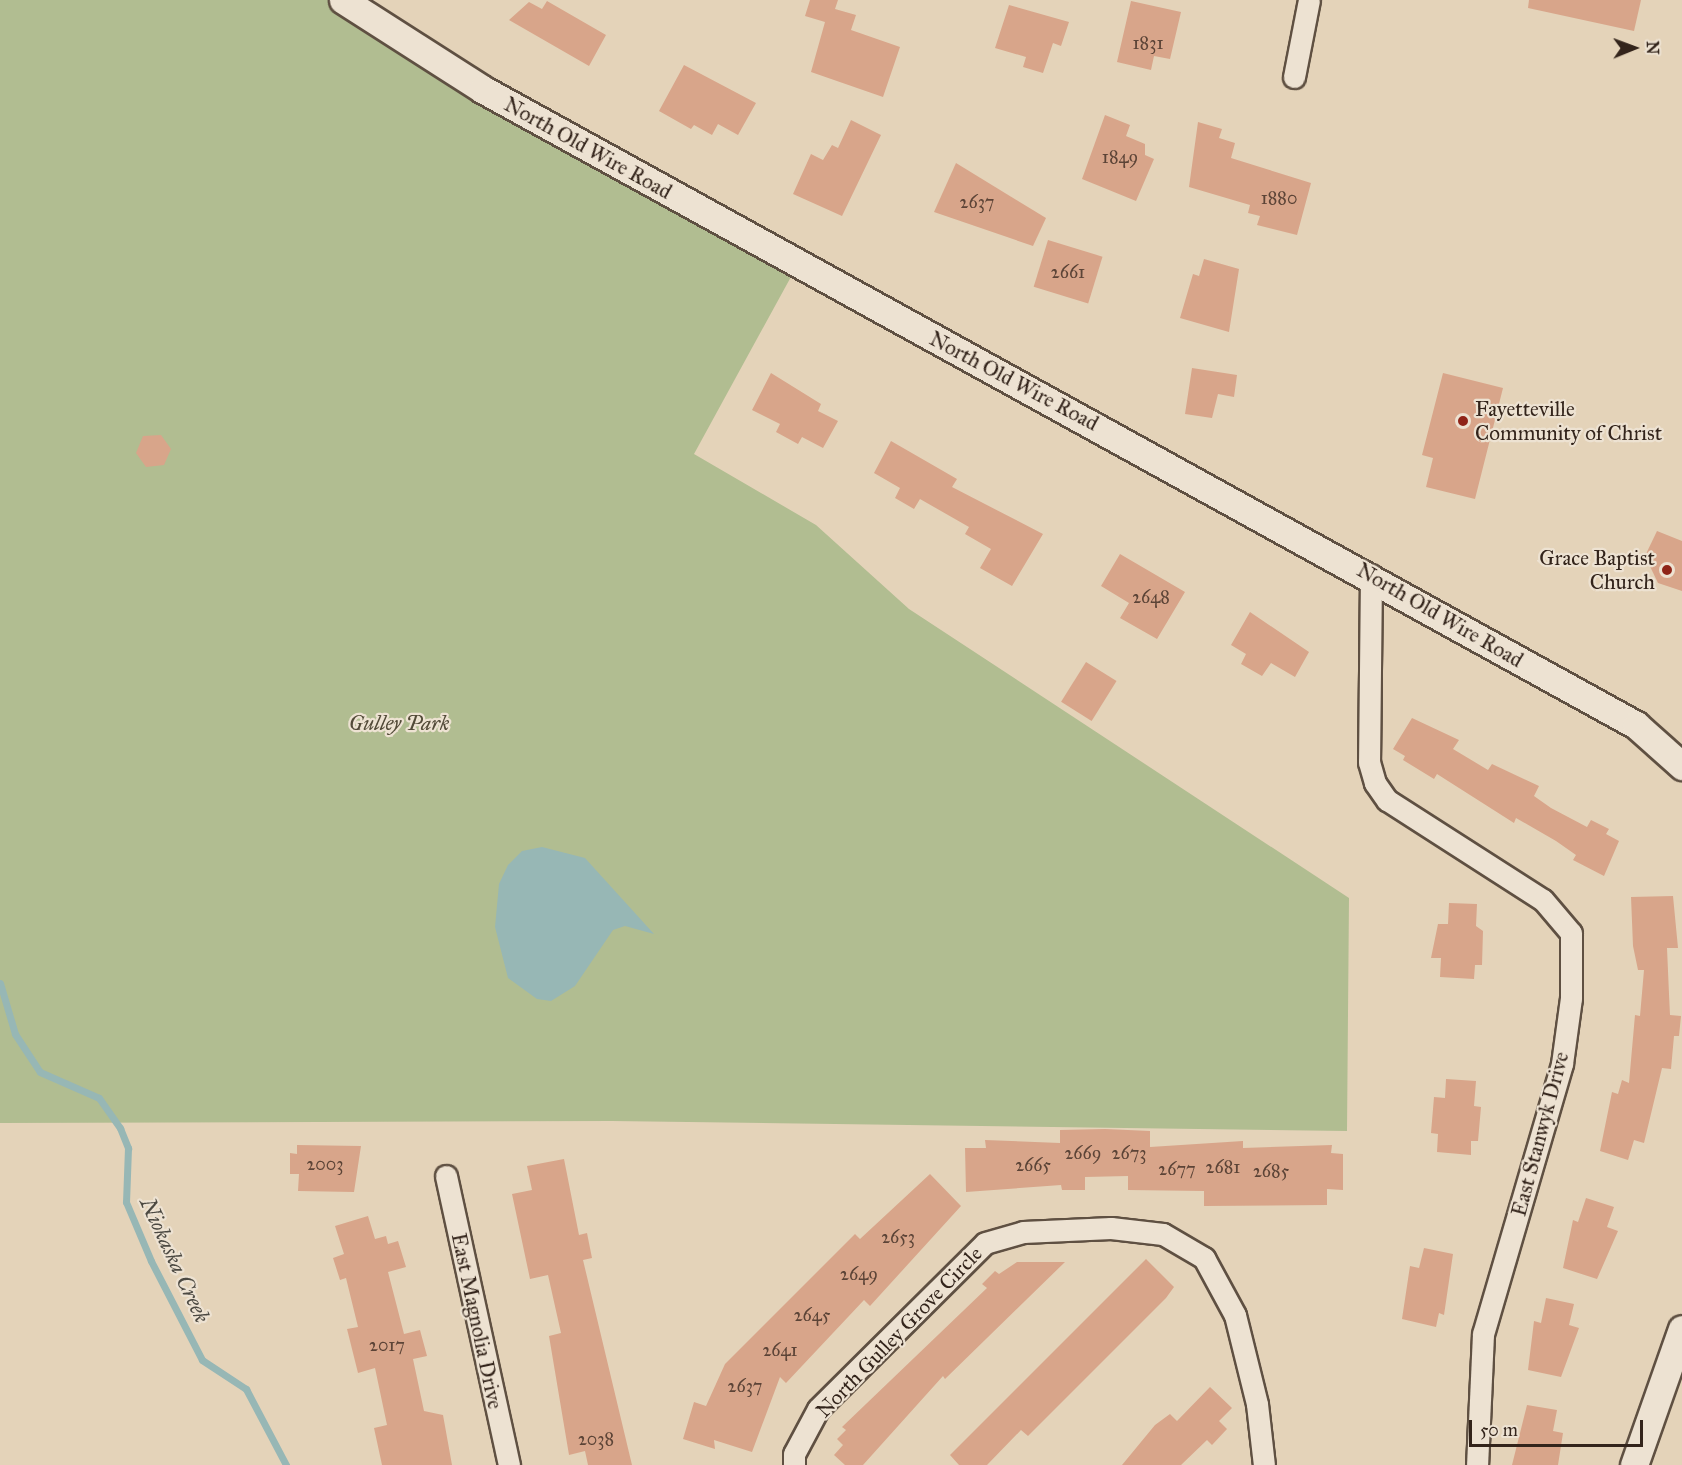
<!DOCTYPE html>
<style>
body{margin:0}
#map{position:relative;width:1682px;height:1465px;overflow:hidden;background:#e4d3b9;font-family:"IM FELL Great Primer",serif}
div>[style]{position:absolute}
.green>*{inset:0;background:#b1bd91}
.water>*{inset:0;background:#97b7b5}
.stream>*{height:7px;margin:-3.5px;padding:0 3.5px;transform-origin:3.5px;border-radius:3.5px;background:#97b7b5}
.building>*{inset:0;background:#d8a58a;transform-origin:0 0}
.roads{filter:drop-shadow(2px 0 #5f5042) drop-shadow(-2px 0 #5f5042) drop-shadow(0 2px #5f5042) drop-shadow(0 -2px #5f5042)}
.minor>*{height:21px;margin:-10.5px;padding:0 10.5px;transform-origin:10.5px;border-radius:10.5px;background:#ede2d2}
.tertiary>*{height:27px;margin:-13.5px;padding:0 13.5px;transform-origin:13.5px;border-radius:13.5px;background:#ede2d2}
.dots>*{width:16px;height:16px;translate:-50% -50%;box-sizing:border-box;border:3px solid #ede2d2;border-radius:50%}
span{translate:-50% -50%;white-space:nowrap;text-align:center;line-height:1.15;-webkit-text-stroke:4.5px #ede2d2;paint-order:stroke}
.number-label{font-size:18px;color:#5c4437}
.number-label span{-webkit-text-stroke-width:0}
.street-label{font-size:21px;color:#33241b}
.poi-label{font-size:21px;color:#33241b}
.left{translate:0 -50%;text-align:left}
.right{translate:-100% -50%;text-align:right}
.park-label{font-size:21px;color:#524a38;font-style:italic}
.water-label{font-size:22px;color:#4c4942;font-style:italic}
.north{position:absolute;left:1604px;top:18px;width:60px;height:60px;-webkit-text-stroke:4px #ede2d2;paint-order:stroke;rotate:89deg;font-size:16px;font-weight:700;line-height:24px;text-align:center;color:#33241b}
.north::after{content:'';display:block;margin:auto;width:21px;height:27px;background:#33241b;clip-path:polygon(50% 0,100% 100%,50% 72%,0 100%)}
.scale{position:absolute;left:1469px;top:1420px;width:174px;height:27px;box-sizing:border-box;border:3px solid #33241b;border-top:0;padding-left:8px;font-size:18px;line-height:21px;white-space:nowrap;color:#33241b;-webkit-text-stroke:4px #ede2d2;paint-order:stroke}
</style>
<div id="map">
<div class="green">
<i style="clip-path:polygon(0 0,343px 0,798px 264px,694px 454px,816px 525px,909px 609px,1349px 898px,1347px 1131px,612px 1121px,0 1123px)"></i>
</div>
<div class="water">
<i style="clip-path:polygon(542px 847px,585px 858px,654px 934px,625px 926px,613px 930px,575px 986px,551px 1001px,537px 999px,508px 978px,495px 927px,499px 884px,508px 865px,522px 851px)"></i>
</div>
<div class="stream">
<i style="left:0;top:983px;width:53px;rotate:73.6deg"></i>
<i style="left:15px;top:1034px;width:45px;rotate:56.7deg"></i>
<i style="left:40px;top:1072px;width:64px;rotate:23.8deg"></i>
<i style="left:99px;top:1098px;width:37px;rotate:55deg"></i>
<i style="left:120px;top:1128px;width:22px;rotate:68deg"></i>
<i style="left:128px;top:1148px;width:54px;rotate:92.1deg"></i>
<i style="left:126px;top:1202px;width:64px;rotate:67deg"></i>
<i style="left:151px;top:1261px;width:111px;rotate:62.7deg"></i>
<i style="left:202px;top:1360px;width:53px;rotate:33.4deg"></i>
<i style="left:246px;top:1389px;width:86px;rotate:62.2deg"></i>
</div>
<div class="building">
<i style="clip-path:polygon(810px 0,838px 0,835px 9px,856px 15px,851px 30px,900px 47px,883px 97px,811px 72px,825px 22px,805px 16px)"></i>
<i style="clip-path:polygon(1529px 0,1641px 0,1634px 31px,1528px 8px)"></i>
<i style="clip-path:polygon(547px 1px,606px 35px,589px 66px,509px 20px,529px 2px,542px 9px)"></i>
<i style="clip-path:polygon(1131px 1px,1181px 12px,1170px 59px,1154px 56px,1151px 70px,1117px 62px)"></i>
<i style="clip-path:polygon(1009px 5px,1069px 22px,1061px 46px,1053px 43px,1043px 73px,1023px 67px,1026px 57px,995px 48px)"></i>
<i style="clip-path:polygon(684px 65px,756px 103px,738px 135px,718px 124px,712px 135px,694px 125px,691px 129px,659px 111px)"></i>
<i style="clip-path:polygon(1105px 115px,1130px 125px,1126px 136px,1145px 144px,1145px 155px,1154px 159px,1136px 201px,1082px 179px)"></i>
<i style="clip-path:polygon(851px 120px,881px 135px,842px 216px,793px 194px,811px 154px,823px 160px,832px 145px,838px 148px)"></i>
<i style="clip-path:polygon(1198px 122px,1222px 129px,1219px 138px,1235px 143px,1231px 158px,1311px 183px,1297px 235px,1257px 225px,1260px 216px,1248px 213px,1250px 205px,1189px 187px)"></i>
<i style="clip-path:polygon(956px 163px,1046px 218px,1033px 246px,934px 212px)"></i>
<i style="left:1048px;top:240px;width:57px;height:49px;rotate:17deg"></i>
<i style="clip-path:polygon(1204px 259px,1239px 269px,1229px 332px,1180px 318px,1193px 274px,1199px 276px)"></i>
<i style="clip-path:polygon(1192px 368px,1237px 375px,1234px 397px,1218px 394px,1212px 418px,1185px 414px)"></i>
<i style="clip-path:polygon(771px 373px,821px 404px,818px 411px,838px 421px,823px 448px,802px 437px,798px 444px,776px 432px,780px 424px,752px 410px)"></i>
<i style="clip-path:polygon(1443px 373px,1503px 388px,1475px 499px,1426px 487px,1433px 458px,1422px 455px)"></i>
<i style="clip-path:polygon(161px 435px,171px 449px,164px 465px,146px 467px,136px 453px,143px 436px)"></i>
<i style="clip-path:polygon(891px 441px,957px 479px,952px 487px,1043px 534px,1012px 586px,980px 568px,991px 549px,965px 534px,969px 527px,920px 499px,914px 509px,895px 498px,900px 488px,874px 473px)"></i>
<i style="clip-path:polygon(1657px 531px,1682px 541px,1682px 591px,1658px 583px,1645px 556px)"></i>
<i style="clip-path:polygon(1120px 554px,1185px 592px,1157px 639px,1120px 618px,1129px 603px,1101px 586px)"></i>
<i style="clip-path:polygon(1250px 612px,1309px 652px,1295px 677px,1271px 663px,1262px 676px,1241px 664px,1246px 654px,1231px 645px)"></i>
<i style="left:1086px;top:662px;width:36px;height:47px;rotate:32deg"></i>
<i style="clip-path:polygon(1412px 718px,1459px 740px,1453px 749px,1488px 770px,1492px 764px,1539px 786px,1534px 796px,1551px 808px,1587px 827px,1591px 820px,1609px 829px,1606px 834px,1619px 841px,1604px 876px,1573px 860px,1576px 855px,1556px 841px,1516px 818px,1514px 823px,1437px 774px,1434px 779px,1403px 760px,1405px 756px,1393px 749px)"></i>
<i style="clip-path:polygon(1673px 896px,1678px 948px,1667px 948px,1669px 994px,1670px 1015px,1681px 1016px,1679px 1036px,1674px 1036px,1671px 1069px,1662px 1068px,1644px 1143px,1634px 1140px,1628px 1160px,1600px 1151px,1612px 1092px,1618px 1094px,1622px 1080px,1629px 1083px,1635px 1015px,1640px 1016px,1644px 970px,1638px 970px,1633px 946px,1631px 897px)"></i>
<i style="clip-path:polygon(1449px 903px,1477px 904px,1476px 926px,1483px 931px,1482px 965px,1475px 965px,1474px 979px,1440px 977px,1441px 958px,1431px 958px,1438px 924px,1448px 924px)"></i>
<i style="clip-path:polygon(1446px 1079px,1476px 1081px,1474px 1106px,1481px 1107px,1478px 1141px,1471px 1141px,1471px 1155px,1437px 1152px,1438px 1134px,1431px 1133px,1434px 1097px,1445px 1098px)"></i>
<i style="clip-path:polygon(1105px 1129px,1150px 1131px,1150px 1147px,1243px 1141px,1243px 1148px,1332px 1145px,1331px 1153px,1343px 1154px,1343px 1190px,1327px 1189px,1327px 1205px,1204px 1206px,1204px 1191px,1128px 1190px,1128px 1176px,1085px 1177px,1085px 1190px,1062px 1190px,1061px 1185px,966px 1192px,965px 1148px,986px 1148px,985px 1140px,1060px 1143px,1060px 1130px)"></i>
<i style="clip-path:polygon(297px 1145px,361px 1146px,354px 1192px,298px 1191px,299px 1174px,290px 1174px,290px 1153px,297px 1154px)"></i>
<i style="clip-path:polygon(564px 1159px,579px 1235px,587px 1233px,592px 1258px,583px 1260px,632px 1465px,588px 1465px,585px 1451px,569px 1455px,549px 1336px,561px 1333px,548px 1275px,530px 1279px,512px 1194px,532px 1190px,527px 1166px)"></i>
<i style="clip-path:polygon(930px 1174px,961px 1206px,870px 1306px,864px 1300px,786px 1383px,780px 1377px,752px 1452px,714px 1440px,715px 1449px,683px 1439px,694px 1402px,706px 1406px,725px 1364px,855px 1234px,860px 1239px)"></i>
<i style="clip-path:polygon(1586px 1198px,1614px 1207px,1607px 1227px,1618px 1231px,1597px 1279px,1563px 1268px,1573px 1220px,1578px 1222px)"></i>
<i style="clip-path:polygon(368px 1216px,375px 1239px,386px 1236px,388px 1244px,398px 1241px,406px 1267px,388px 1272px,404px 1334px,420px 1330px,427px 1356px,413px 1359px,424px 1411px,443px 1415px,452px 1465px,382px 1465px,374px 1428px,387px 1425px,375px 1368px,358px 1373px,347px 1329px,358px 1327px,346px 1278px,340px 1280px,333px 1258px,344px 1254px,335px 1226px)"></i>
<i style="clip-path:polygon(1424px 1248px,1453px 1254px,1444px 1315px,1439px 1313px,1436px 1327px,1402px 1319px,1410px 1266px,1419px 1268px)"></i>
<i style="clip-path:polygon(1146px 1259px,1174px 1287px,1166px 1298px,1028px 1436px,1021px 1430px,987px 1465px,959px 1465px,950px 1455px)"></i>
<i style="clip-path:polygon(1017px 1262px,1065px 1262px,945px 1379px,943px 1376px,863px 1465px,845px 1465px,834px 1455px,843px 1445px,837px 1439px,846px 1430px,842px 1427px,987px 1288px,982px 1284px,995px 1271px,999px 1274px)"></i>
<i style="clip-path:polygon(1546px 1298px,1574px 1304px,1569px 1325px,1579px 1328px,1561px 1377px,1528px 1370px,1534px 1321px,1541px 1323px)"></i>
<i style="clip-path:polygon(1210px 1387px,1232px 1408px,1219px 1421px,1227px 1429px,1212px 1445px,1207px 1440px,1181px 1465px,1122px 1465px,1155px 1425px,1170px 1414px,1177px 1421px)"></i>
<i style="clip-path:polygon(1527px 1405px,1557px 1410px,1553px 1431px,1563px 1433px,1558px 1465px,1512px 1465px)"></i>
</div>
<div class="roads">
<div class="minor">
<i style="left:1294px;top:77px;width:78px;rotate:-79deg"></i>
<i style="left:1371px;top:575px;width:187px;rotate:90.6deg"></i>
<i style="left:1369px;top:762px;width:22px;rotate:74deg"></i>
<i style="left:1375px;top:783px;width:21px;rotate:55deg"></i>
<i style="left:1387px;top:800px;width:185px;rotate:32.7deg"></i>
<i style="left:1543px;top:900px;width:43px;rotate:49.7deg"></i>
<i style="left:1571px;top:933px;width:65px;rotate:90deg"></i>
<i style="left:1571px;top:998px;width:67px;rotate:97.8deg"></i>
<i style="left:1562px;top:1064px;width:281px;rotate:106.3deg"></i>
<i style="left:1483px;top:1334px;width:131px;rotate:92.6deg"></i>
<i style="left:446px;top:1176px;width:296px;rotate:77.7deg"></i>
<i style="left:794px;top:1465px;width:11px;rotate:-90deg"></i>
<i style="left:794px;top:1454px;width:51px;rotate:-61.9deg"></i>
<i style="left:818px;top:1409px;width:235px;rotate:-44.8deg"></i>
<i style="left:985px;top:1243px;width:40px;rotate:-16deg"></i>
<i style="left:1023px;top:1232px;width:88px;rotate:-2.6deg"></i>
<i style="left:1111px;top:1228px;width:52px;rotate:6.6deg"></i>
<i style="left:1163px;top:1234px;width:48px;rotate:30.3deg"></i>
<i style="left:1204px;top:1258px;width:65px;rotate:61.5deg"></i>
<i style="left:1235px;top:1315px;width:92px;rotate:76.1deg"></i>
<i style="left:1257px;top:1404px;width:61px;rotate:83.5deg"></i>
</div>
<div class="tertiary">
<i style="left:343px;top:0;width:165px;rotate:32.6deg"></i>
<i style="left:482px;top:89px;width:1318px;rotate:28.86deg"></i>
<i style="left:1636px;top:725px;width:62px;rotate:41.7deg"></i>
<i style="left:1634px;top:1465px;width:144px;rotate:-70.6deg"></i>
</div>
</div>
<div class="dots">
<i style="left:1463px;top:421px;background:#8f2418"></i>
<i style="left:1667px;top:570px;background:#8f2418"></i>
</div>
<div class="number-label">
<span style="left:1148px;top:43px">1831</span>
<span style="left:1120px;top:157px">1849</span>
<span style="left:1279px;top:198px">1880</span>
<span style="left:977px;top:202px">2637</span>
<span style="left:1068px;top:272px">2661</span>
<span style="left:1151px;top:597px">2648</span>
<span style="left:1083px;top:1153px">2669</span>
<span style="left:1129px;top:1153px">2673</span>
<span style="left:325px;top:1164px">2003</span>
<span style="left:1033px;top:1165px">2665</span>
<span style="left:1223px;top:1167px">2681</span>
<span style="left:1177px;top:1169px">2677</span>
<span style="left:1271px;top:1171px">2685</span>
<span style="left:898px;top:1237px">2653</span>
<span style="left:859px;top:1274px">2649</span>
<span style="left:812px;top:1315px">2645</span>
<span style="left:387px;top:1345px">2017</span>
<span style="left:780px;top:1350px">2641</span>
<span style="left:745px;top:1386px">2637</span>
<span style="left:596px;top:1439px">2038</span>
</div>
<div class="street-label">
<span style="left:588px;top:148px;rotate:29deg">North Old Wire Road</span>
<span style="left:1014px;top:381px;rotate:28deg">North Old Wire Road</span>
<span style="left:1440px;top:615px;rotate:30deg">North Old Wire Road</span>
<span style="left:1540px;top:1134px;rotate:-75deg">East Stanwyk Drive</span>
<span style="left:477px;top:1321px;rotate:78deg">East Magnolia Drive</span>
<span style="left:899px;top:1332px;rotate:-46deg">North Gulley Grove Circle</span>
</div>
<div class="poi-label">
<span class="left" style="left:1475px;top:421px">Fayetteville<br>Community of Christ</span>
<span class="right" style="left:1655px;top:570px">Grace Baptist<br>Church</span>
</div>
<div class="park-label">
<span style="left:399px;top:723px">Gulley Park</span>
</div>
<div class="water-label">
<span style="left:175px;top:1260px;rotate:65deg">Niokaska Creek</span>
</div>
<div class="north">N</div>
<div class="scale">50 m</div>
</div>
